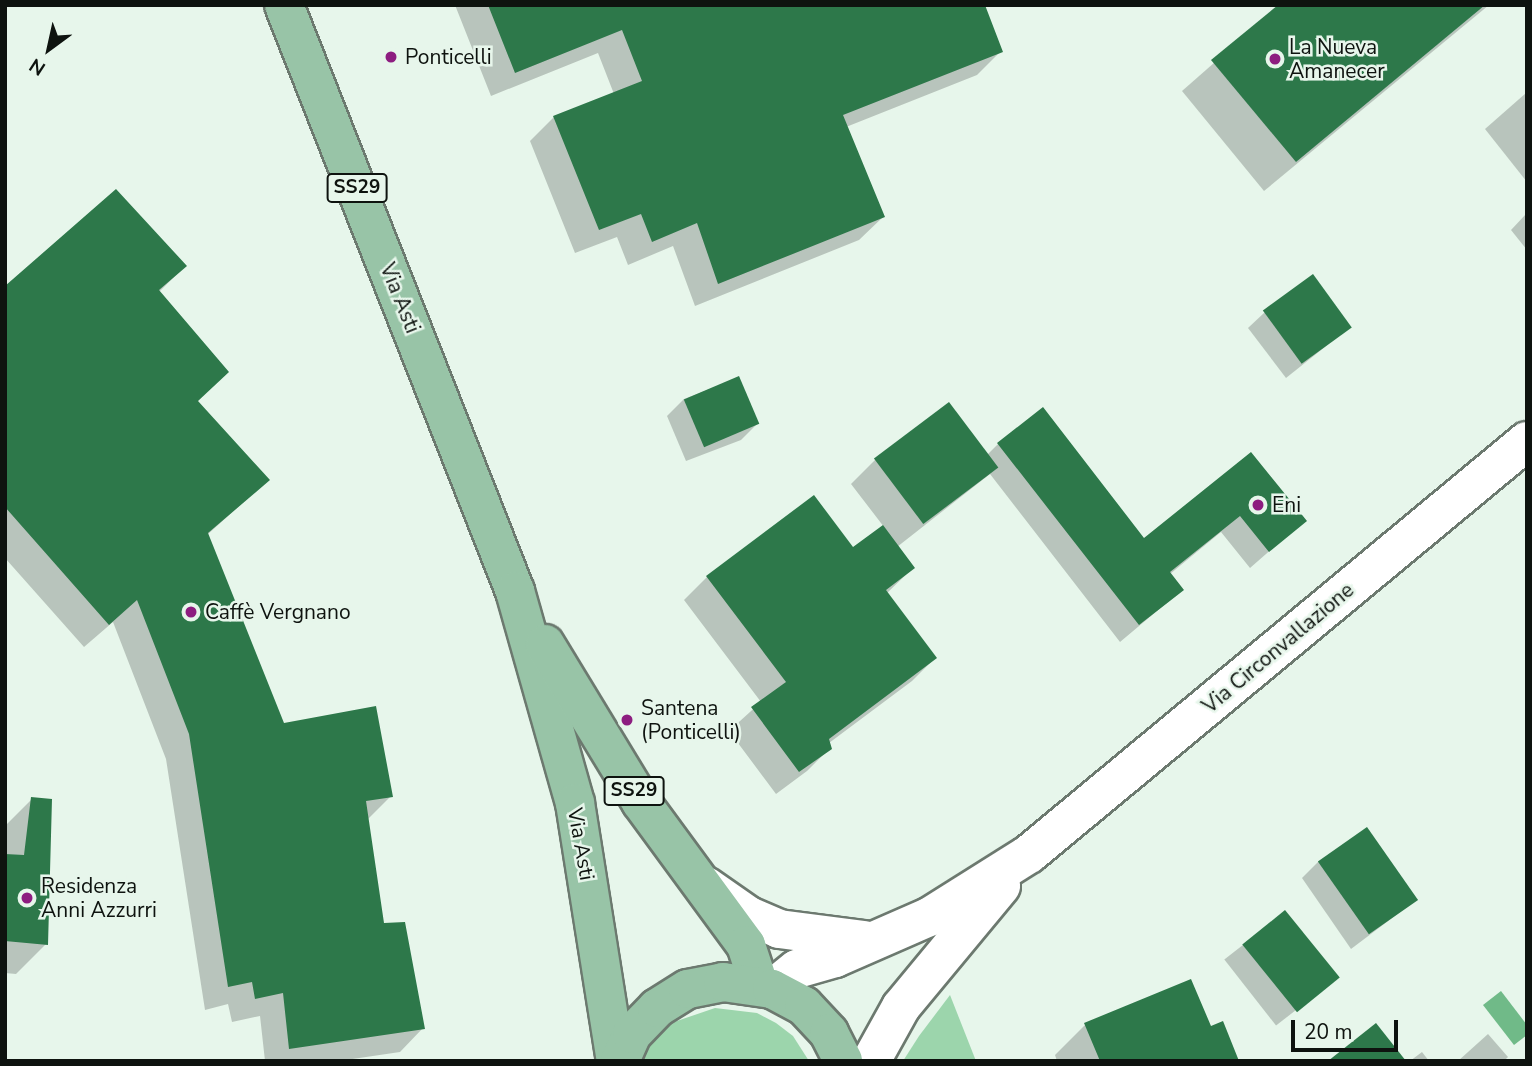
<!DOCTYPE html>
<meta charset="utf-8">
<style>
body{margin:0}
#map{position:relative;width:1532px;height:1066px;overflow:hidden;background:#e7f6eb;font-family:"Nunito Sans",sans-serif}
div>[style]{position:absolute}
.green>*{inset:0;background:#9cd5ac}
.water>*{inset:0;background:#70ba88}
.shadow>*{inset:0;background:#0003;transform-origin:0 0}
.building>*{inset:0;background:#2d784a;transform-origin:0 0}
.roads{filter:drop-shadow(2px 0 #6c796f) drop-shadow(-2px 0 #6c796f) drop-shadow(0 2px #6c796f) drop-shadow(0 -2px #6c796f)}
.secondary>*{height:38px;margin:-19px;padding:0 19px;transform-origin:19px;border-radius:19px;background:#fff}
.primary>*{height:38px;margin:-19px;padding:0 19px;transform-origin:19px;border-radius:19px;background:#98c4a7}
.dots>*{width:19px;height:19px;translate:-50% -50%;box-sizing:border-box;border:4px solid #e7f6eb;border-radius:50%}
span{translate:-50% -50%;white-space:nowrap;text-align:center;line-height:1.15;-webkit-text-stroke:5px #e7f6eb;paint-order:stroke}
.shield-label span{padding:2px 5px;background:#e7f6eb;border:2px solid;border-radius:5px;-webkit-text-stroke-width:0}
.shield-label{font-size:19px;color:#0e130f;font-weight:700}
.poi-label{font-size:21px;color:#0e130f}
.left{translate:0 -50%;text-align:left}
.street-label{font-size:21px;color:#0e130f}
.frame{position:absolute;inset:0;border:7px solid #0e130f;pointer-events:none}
.north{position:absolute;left:14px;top:14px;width:70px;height:70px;-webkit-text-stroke:5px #e7f6eb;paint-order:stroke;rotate:213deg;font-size:19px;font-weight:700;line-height:28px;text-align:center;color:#0e130f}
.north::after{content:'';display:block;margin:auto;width:24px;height:32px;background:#0e130f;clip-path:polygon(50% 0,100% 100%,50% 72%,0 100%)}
.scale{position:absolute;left:1291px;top:1020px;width:107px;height:32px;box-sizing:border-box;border:4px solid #0e130f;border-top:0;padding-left:9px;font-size:21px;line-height:24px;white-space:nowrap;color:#0e130f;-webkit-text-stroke:5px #e7f6eb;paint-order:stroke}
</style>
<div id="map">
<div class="green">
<i style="clip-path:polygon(950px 995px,976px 1061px,903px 1061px,919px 1036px)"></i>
<i style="clip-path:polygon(715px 1008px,757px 1013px,776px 1023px,793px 1036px,809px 1061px,640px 1061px,656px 1037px,674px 1022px)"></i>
</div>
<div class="water">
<i style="clip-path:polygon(1501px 991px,1527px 1025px,1527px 1035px,1514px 1045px,1483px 1005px)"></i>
</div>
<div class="shadow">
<i style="clip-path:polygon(455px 5px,983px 5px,1001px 51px,977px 75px,846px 127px,883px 217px,859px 240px,695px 306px,673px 246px,628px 265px,617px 237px,575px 253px,530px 141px,554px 117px,614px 94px,598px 53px,491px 96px)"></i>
<i style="clip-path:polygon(1280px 5px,1489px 5px,1264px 191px,1182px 91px)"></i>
<i style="clip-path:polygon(1527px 92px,1527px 182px,1485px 129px)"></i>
<i style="clip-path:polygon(1527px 213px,1527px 250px,1511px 230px)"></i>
<i style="clip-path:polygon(185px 266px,159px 292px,196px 402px,268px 480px,207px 535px,283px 725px,391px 796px,367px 820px,382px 925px,423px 1028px,400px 1052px,339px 1061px,265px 1061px,260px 1016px,232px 1022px,228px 1004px,205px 1010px,166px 759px,113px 622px,84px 647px,5px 558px,5px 289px)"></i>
<i style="clip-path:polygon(1265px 312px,1350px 327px,1286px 378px,1248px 328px)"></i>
<i style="clip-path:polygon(738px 378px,757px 424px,741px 440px,686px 461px,667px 416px,684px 399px)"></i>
<i style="clip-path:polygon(998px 444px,1144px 541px,1250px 455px,1304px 521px,1250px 568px,1221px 532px,1170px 574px,1182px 590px,1120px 642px,990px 474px,897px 547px,913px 568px,886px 594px,935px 658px,912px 681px,829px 743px,830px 748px,807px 771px,776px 794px,729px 731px,761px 702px,684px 600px,707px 577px,853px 550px,884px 527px,851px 484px,875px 460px,987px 455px)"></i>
<i style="clip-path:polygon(32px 799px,46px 944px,16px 974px,5px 973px,5px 826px)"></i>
<i style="clip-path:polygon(1318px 862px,1416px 900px,1351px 949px,1302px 878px)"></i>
<i style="left:1285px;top:912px;width:84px;height:77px;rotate:52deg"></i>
<i style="clip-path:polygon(1085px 1025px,1210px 1028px,1237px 1061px,1057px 1061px,1055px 1055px)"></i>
<i style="clip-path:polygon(1488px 1034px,1508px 1057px,1504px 1061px,1458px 1061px)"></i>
<i style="clip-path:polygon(1422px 1052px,1429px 1061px,1410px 1061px)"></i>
</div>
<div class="building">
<i style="clip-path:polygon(488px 5px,985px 5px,1003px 52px,843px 115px,885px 217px,718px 284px,697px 223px,652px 242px,641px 214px,599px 230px,553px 116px,642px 81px,622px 30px,515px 73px)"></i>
<i style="clip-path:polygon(1278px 5px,1485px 5px,1296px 162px,1211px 60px)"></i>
<i style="clip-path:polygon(116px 189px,187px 266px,159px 290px,229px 372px,198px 401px,270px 480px,208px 533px,284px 723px,376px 706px,393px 797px,366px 801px,384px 923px,405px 922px,425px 1029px,289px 1049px,283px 993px,255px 999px,252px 982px,228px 987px,189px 734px,137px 600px,109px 625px,5px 507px,5px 286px)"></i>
<i style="left:1313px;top:274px;width:66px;height:62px;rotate:54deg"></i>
<i style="left:739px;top:376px;width:52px;height:60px;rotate:67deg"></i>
<i style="left:949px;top:402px;width:82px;height:94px;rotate:53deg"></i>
<i style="clip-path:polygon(1043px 407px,1144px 538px,1251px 452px,1307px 521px,1269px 552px,1240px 516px,1170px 572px,1184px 590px,1139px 625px,997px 443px)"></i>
<i style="clip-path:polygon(814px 495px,853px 547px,883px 525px,915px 568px,886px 590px,937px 658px,829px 739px,832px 749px,799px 772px,751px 707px,786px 682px,706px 576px)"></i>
<i style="clip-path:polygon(31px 797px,52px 799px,48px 945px,5px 941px,5px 854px,24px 855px)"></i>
<i style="left:1367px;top:827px;width:89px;height:60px;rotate:55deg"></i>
<i style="left:1285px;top:910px;width:87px;height:55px;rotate:51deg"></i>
<i style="clip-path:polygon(1191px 979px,1211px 1026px,1223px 1021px,1239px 1061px,1100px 1061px,1084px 1023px)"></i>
<i style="clip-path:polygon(1376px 1023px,1406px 1061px,1328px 1061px)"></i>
</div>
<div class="roads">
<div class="secondary">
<i style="left:706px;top:886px;width:52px;rotate:34.9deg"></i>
<i style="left:749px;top:916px;width:33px;rotate:23deg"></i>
<i style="left:779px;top:929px;width:86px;rotate:7.4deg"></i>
<i style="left:772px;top:989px;width:32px;rotate:-39deg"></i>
<i style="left:797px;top:969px;width:40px;rotate:-16deg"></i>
<i style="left:835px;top:958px;width:103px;rotate:-23.6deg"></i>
<i style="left:929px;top:917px;width:118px;rotate:-32.2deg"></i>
<i style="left:1029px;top:854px;width:647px;rotate:-39.67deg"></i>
<i style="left:871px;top:1061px;width:62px;rotate:-60.9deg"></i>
<i style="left:901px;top:1007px;width:157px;rotate:-50.4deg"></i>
</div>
<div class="primary">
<i style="left:284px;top:5px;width:630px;rotate:68.49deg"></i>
<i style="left:515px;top:591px;width:220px;rotate:74.2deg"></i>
<i style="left:575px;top:803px;width:261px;rotate:81deg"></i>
<i style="left:545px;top:644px;width:185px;rotate:58.7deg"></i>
<i style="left:641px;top:802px;width:177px;rotate:53.7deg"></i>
<i style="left:746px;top:945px;width:42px;rotate:72deg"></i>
<i style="left:620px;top:1061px;width:30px;rotate:-66deg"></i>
<i style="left:632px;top:1034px;width:36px;rotate:-46deg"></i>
<i style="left:657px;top:1008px;width:36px;rotate:-32deg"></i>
<i style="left:688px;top:989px;width:36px;rotate:-11deg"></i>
<i style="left:723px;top:982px;width:49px;rotate:8.1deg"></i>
<i style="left:772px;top:989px;width:36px;rotate:28deg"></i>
<i style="left:804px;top:1006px;width:37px;rotate:47deg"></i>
<i style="left:829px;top:1033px;width:31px;rotate:63deg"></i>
</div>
</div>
<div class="dots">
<i style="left:391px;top:57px;background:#8d1d80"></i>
<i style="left:1275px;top:59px;background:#8d1d80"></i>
<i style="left:1258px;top:505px;background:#8d1d80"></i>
<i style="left:191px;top:612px;background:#8d1d80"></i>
<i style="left:627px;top:720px;background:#8d1d80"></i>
<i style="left:27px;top:898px;background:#8d1d80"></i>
</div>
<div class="shield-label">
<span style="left:357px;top:188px">SS29</span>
<span style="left:634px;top:791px">SS29</span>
</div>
<div class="poi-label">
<span class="left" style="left:1289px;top:59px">La Nueva<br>Amanecer</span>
<span class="left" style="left:405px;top:57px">Ponticelli</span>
<span class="left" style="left:1272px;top:505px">Eni</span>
<span class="left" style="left:205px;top:612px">Caffè Vergnano</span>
<span class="left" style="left:641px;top:720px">Santena<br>(Ponticelli)</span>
<span class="left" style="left:41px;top:898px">Residenza<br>Anni Azzurri</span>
</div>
<div class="street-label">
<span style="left:400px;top:298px;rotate:68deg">Via Asti</span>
<span style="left:1278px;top:648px;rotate:-40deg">Via Circonvallazione</span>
<span style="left:581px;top:844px;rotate:80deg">Via Asti</span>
</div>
<div class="frame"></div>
<div class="north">N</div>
<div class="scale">20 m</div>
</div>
